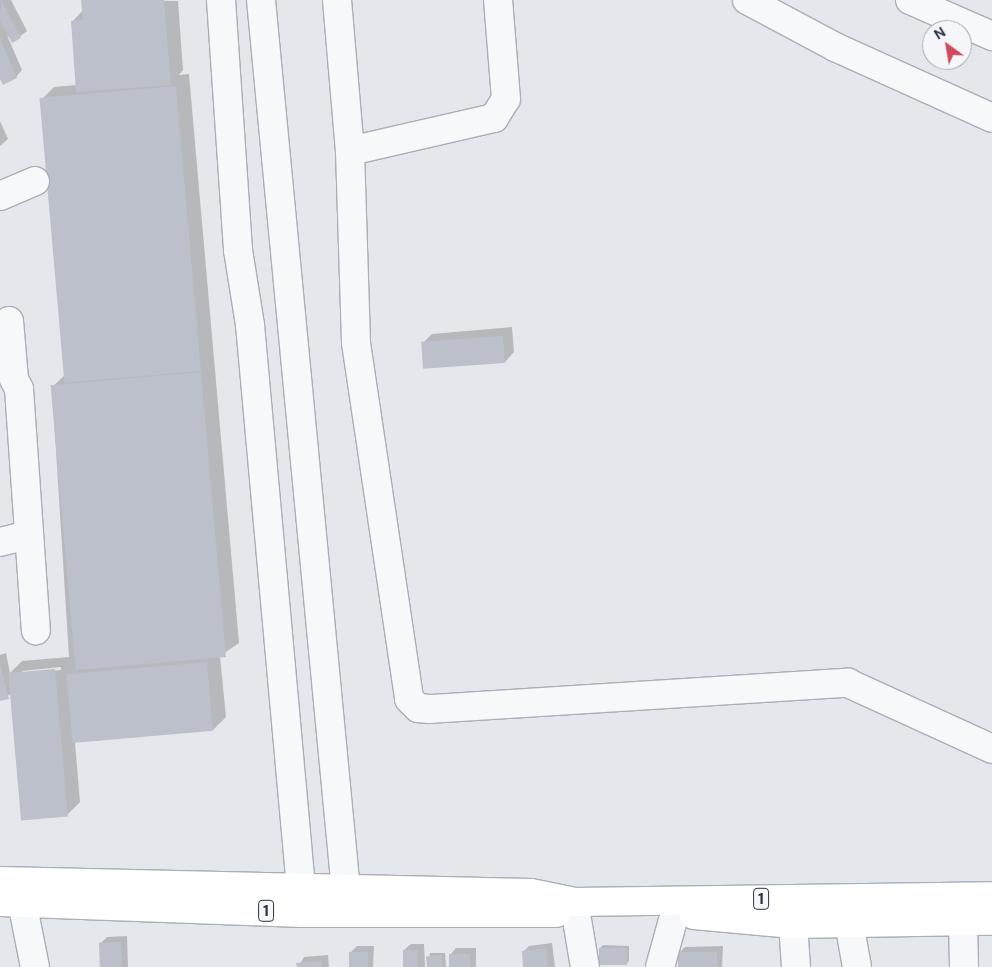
<!DOCTYPE html>
<style>
body{margin:0}
#map{position:relative;width:992px;height:967px;overflow:hidden;background:#e4e7ec;font-family:"DM Sans",sans-serif}
div>[style]{position:absolute}
.shadow>*{inset:0;background:#0003}
.building>*{inset:0;background:#bbc0ca;transform-origin:0 0}
.roads{filter:drop-shadow(1px 0 #a9aeb7) drop-shadow(-1px 0 #a9aeb7) drop-shadow(0 1px #a9aeb7) drop-shadow(0 -1px #a9aeb7)}
.minor>*{height:28px;margin:-14px;padding:0 14px;transform-origin:14px;border-radius:14px;background:#f7f8fa}
.highway>*{height:28px;margin:-14px;padding:0 14px;transform-origin:14px;border-radius:14px;background:#fff}
span{translate:-50% -50%;white-space:nowrap;text-align:center;line-height:1.15;-webkit-text-stroke:5px #f4f6f9;paint-order:stroke}
.shield-label span{padding:1px 4px;background:#f4f6f9;border:1px solid;border-radius:4px;-webkit-text-stroke-width:0}
.shield-label{font-size:16px;color:#2b3445;font-weight:700}
.north{position:absolute;left:922px;top:20px;width:50px;height:50px;box-sizing:border-box;background:#f4f6f9;border:1px solid #a4a8b1;border-radius:50%;rotate:328deg;font-size:14px;font-weight:700;line-height:20px;text-align:center;color:#2b3445}
.north::after{content:'';display:block;margin:auto;width:18px;height:22px;background:#d1495b;clip-path:polygon(50% 0,100% 100%,50% 72%,0 100%)}
</style>
<div id="map">
<div class="shadow">
<i style="clip-path:polygon(0 0,11px 0,27px 31px,13px 42px,7px 35px,22px 70px,16px 77px,0 76px)"></i>
<i style="clip-path:polygon(evenodd,82px 0,178px 1px,183px 70px,179px 75px,189px 74px,239px 643px,220px 656px,226px 717px,213px 730px,75px 742px,80px 802px,67px 815px,11px 694px,0 699px,0 655px,6px 653px,10px 673px,22px 661px,69px 657px,52px 387px,66px 374px,41px 100px,54px 87px,76px 85px,72px 22px,83px 10px,82px 0,61px 667px,61px 670px,22px 674px,22px 671px,61px 667px)"></i>
<i style="clip-path:polygon(0 121px,8px 139px,0 146px)"></i>
<i style="clip-path:polygon(512px 327px,514px 352px,505px 362px,422px 344px,432px 334px)"></i>
<i style="clip-path:polygon(127px 936px,128px 967px,101px 967px,100px 944px,107px 937px)"></i>
<i style="clip-path:polygon(552px 943px,555px 967px,525px 967px,523px 952px,529px 946px)"></i>
<i style="clip-path:polygon(411px 944px,424px 944px,425px 967px,405px 967px,404px 950px)"></i>
<i style="clip-path:polygon(603px 945px,629px 946px,629px 961px,626px 964px,600px 948px)"></i>
<i style="clip-path:polygon(357px 946px,374px 946px,373px 967px,350px 967px,351px 952px)"></i>
<i style="clip-path:polygon(723px 946px,722px 967px,679px 967px,679px 953px,685px 947px)"></i>
<i style="clip-path:polygon(456px 948px,476px 948px,476px 967px,450px 967px,450px 955px)"></i>
<i style="clip-path:polygon(430px 953px,445px 953px,446px 967px,428px 967px)"></i>
<i style="clip-path:polygon(328px 955px,329px 967px,298px 967px,304px 957px)"></i>
</div>
<div class="building">
<i style="clip-path:polygon(1px 0,21px 38px,12px 43px,0 20px)"></i>
<i style="clip-path:polygon(81px 0,164px 0,171px 85px,76px 92px,71px 21px,83px 20px)"></i>
<i style="clip-path:polygon(0 39px,17px 78px,3px 85px,0 79px)"></i>
<i style="left:176px;top:86px;width:286px;height:137px;rotate:85deg"></i>
<i style="left:503px;top:336px;width:27px;height:82px;rotate:86deg"></i>
<i style="left:201px;top:372px;width:286px;height:151px;rotate:85deg"></i>
<i style="left:207px;top:662px;width:69px;height:141px;rotate:85deg"></i>
<i style="clip-path:polygon(0 664px,9px 699px,0 701px)"></i>
<i style="left:55px;top:669px;width:148px;height:47px;rotate:85deg"></i>
<i style="left:121px;top:942px;width:25px;height:22px;rotate:88deg"></i>
<i style="clip-path:polygon(546px 948px,548px 967px,523px 967px,522px 951px)"></i>
<i style="left:599px;top:948px;width:28px;height:17px"></i>
<i style="left:403px;top:950px;width:15px;height:17px"></i>
<i style="left:349px;top:952px;width:19px;height:15px"></i>
<i style="left:717px;top:952px;width:15px;height:39px;rotate:90deg"></i>
<i style="left:449px;top:954px;width:21px;height:13px"></i>
<i style="left:442px;top:955px;width:12px;height:16px;rotate:85deg"></i>
<i style="clip-path:polygon(322px 961px,322px 967px,297px 967px,296px 963px)"></i>
</div>
<div class="roads">
<div class="minor">
<i style="left:221px;top:0;width:251px;rotate:86.1deg"></i>
<i style="left:238px;top:250px;width:76px;rotate:80.9deg"></i>
<i style="left:250px;top:325px;width:565px;rotate:84.82deg"></i>
<i style="left:261px;top:0;width:895px;rotate:84.55deg"></i>
<i style="left:337px;top:0;width:152px;rotate:85.1deg"></i>
<i style="left:350px;top:151px;width:192px;rotate:88.2deg"></i>
<i style="left:356px;top:343px;width:360px;rotate:81.5deg"></i>
<i style="left:409px;top:699px;width:13px;rotate:45deg"></i>
<i style="left:418px;top:708px;width:12px;rotate:5deg"></i>
<i style="left:430px;top:709px;width:419px;rotate:-3.6deg"></i>
<i style="left:848px;top:683px;width:158px;rotate:24.6deg"></i>
<i style="left:747px;top:0;width:100px;rotate:28.1deg"></i>
<i style="left:835px;top:47px;width:172px;rotate:24.3deg"></i>
<i style="left:910px;top:0;width:90px;rotate:23.7deg"></i>
<i style="left:350px;top:151px;width:148px;rotate:-12.9deg"></i>
<i style="left:494px;top:118px;width:22px;rotate:-58deg"></i>
<i style="left:506px;top:99px;width:99px;rotate:-94.6deg"></i>
<i style="left:0;top:196px;width:38px;rotate:-23deg"></i>
<i style="left:9px;top:321px;width:58px;rotate:85.1deg"></i>
<i style="left:14px;top:379px;width:11px;rotate:63deg"></i>
<i style="left:19px;top:389px;width:242px;rotate:86deg"></i>
<i style="left:0;top:542px;width:30px;rotate:-14deg"></i>
<i style="left:22px;top:902px;width:66px;rotate:78.7deg"></i>
<i style="left:576px;top:914px;width:54px;rotate:80.4deg"></i>
<i style="left:963px;top:922px;width:45px;rotate:88.7deg"></i>
<i style="left:849px;top:923px;width:45px;rotate:79.7deg"></i>
<i style="left:793px;top:924px;width:43px;rotate:86deg"></i>
<i style="left:660px;top:967px;width:56px;rotate:-74.5deg"></i>
</div>
<div class="highway">
<i style="left:0;top:881px;width:531px;rotate:1.29deg"></i>
<i style="left:531px;top:893px;width:45px;rotate:11.6deg"></i>
<i style="left:575px;top:902px;width:417px;rotate:-0.8deg"></i>
<i style="left:0;top:902px;width:302px;rotate:2.1deg"></i>
<i style="left:302px;top:913px;width:254px"></i>
<i style="left:694px;top:915px;width:99px;rotate:5.2deg"></i>
<i style="left:793px;top:924px;width:199px;rotate:-0.9deg"></i>
</div>
</div>
<div class="shield-label">
<span style="left:761px;top:899px">1</span>
<span style="left:266px;top:911px">1</span>
</div>
<div class="north">N</div>
</div>
